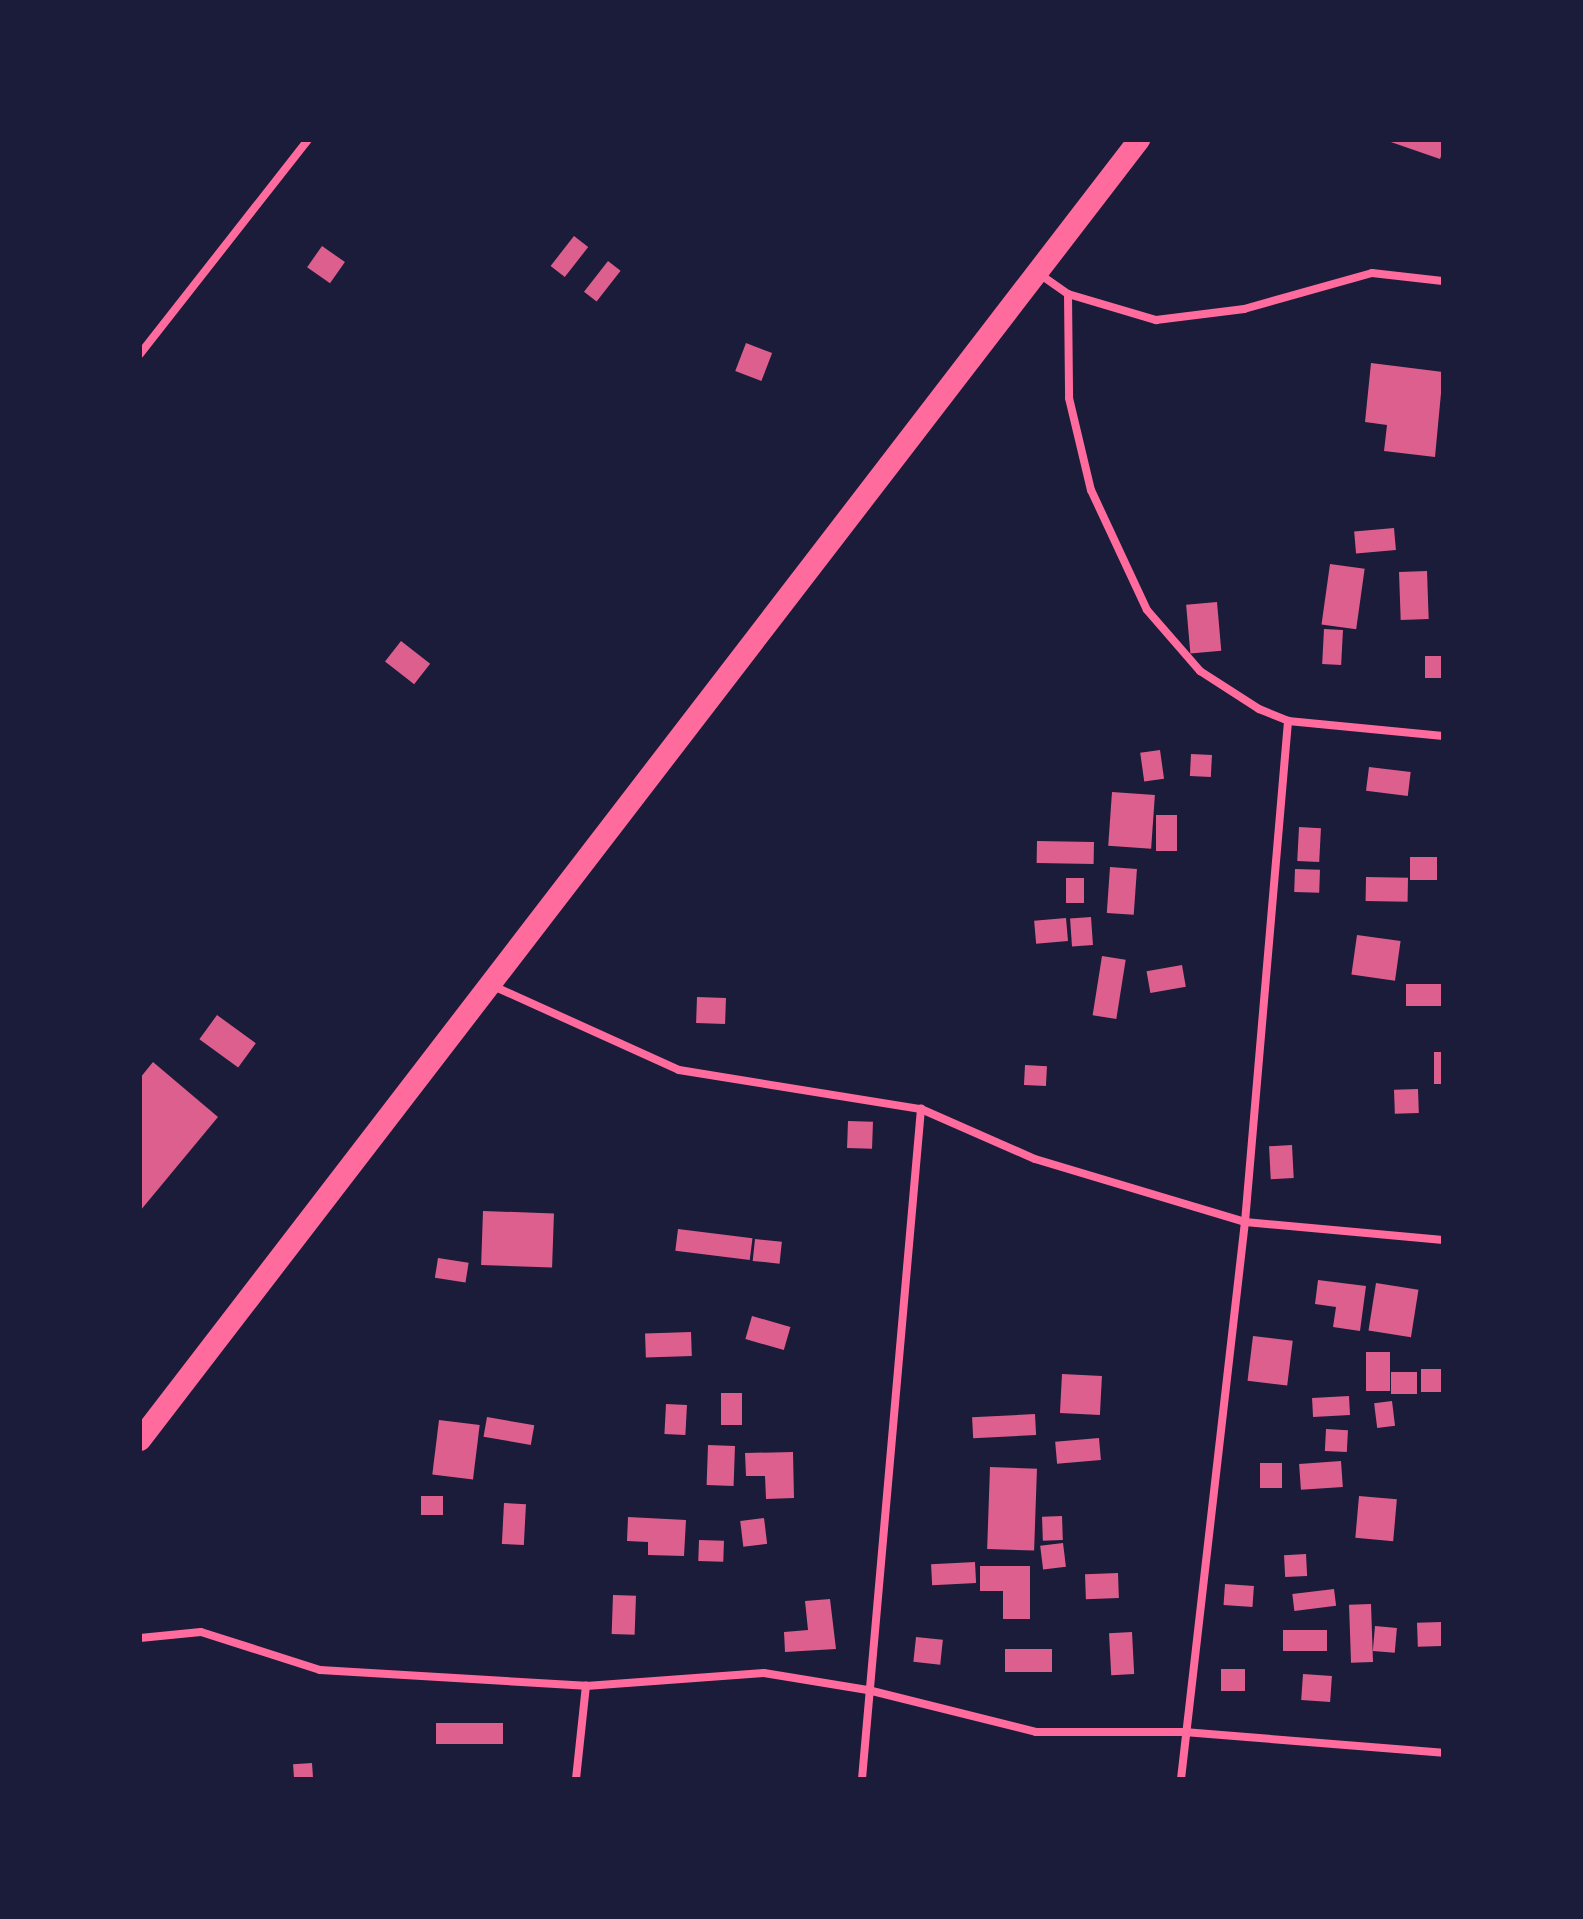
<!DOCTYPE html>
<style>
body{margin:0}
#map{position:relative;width:1583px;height:1919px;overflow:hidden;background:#1b1b3a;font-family:Arial,sans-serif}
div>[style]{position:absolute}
.building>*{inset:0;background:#dd5f8e;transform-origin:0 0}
.minor>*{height:8px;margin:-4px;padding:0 4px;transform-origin:4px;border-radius:4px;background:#ff6b9d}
.trunk>*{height:22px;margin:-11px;padding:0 11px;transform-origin:11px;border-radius:11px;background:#ff6b9d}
span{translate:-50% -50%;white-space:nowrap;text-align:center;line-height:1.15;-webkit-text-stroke:7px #1b1b3a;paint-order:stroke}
.frame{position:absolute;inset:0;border:142px solid #1b1b3a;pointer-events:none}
</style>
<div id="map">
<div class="building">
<i style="clip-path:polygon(1385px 140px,1443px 140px,1443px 151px,1440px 159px)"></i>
<i style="left:574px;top:236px;width:18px;height:38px;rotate:38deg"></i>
<i style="left:322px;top:246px;width:28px;height:26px;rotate:35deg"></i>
<i style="left:608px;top:261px;width:16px;height:39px;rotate:38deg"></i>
<i style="left:746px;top:343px;width:28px;height:30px;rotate:21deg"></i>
<i style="clip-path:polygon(1371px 363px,1443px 372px,1435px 457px,1384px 451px,1387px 425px,1365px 422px)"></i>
<i style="left:1394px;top:528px;width:22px;height:40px;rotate:85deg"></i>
<i style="left:1330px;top:564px;width:35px;height:61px;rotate:8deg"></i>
<i style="left:1427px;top:571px;width:48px;height:28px;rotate:88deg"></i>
<i style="left:1217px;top:602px;width:49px;height:31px;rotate:85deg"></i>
<i style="left:1324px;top:629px;width:19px;height:35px;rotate:3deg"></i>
<i style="left:401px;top:641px;width:37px;height:26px;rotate:38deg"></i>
<i style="left:1425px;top:656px;width:18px;height:22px"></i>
<i style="left:1160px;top:750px;width:29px;height:20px;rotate:82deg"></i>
<i style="left:1191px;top:754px;width:21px;height:22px;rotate:3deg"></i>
<i style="left:1369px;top:767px;width:42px;height:24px;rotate:7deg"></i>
<i style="left:1112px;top:792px;width:43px;height:54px;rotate:4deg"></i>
<i style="left:1156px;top:815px;width:21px;height:36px"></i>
<i style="left:1299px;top:827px;width:22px;height:34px;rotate:3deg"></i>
<i style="left:1037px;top:841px;width:57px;height:22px;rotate:1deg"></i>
<i style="left:1410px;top:857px;width:27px;height:23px"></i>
<i style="left:1110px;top:867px;width:27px;height:46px;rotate:4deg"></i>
<i style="left:1295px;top:869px;width:25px;height:23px;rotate:2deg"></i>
<i style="left:1366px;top:877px;width:42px;height:24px;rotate:1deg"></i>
<i style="left:1066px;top:878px;width:18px;height:25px"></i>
<i style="left:1091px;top:917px;width:28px;height:21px;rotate:86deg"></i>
<i style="left:1066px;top:918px;width:23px;height:32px;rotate:85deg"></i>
<i style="left:1357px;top:935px;width:44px;height:40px;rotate:8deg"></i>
<i style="left:1102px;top:956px;width:24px;height:60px;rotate:9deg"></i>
<i style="left:1182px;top:965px;width:22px;height:36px;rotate:80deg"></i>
<i style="left:1443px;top:984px;width:22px;height:37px;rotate:90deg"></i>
<i style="left:697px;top:997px;width:29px;height:26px;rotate:2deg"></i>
<i style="left:217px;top:1015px;width:48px;height:30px;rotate:36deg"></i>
<i style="left:1434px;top:1052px;width:9px;height:32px"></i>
<i style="clip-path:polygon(153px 1062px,218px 1117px,140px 1211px,140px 1078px)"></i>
<i style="left:1025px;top:1065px;width:22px;height:20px;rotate:3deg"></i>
<i style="left:1418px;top:1089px;width:24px;height:24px;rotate:88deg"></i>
<i style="left:848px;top:1121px;width:25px;height:27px;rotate:2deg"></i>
<i style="left:1292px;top:1145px;width:33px;height:23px;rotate:87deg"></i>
<i style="left:483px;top:1211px;width:71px;height:54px;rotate:2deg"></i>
<i style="left:678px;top:1229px;width:75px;height:22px;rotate:7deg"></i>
<i style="left:755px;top:1239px;width:27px;height:22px;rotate:6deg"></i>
<i style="left:438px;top:1258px;width:31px;height:20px;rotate:9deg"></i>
<i style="clip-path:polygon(1318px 1280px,1366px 1286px,1360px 1331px,1333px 1327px,1336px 1307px,1315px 1304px)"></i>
<i style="left:1376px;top:1283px;width:43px;height:48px;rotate:9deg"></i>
<i style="left:752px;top:1316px;width:40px;height:24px;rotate:16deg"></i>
<i style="left:691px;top:1332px;width:24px;height:46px;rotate:88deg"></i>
<i style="left:1253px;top:1336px;width:40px;height:45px;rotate:7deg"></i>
<i style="left:1366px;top:1352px;width:24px;height:39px"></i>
<i style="left:1421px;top:1369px;width:22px;height:23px"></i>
<i style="left:1417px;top:1372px;width:22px;height:26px;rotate:90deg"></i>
<i style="left:1062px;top:1374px;width:40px;height:39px;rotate:3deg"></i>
<i style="left:721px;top:1393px;width:21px;height:32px"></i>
<i style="left:1349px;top:1396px;width:19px;height:37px;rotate:87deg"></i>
<i style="left:1392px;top:1401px;width:25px;height:18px;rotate:83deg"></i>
<i style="left:666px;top:1404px;width:21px;height:30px;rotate:3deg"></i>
<i style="left:1035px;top:1414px;width:21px;height:63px;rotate:87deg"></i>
<i style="left:487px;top:1417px;width:48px;height:20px;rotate:10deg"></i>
<i style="left:439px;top:1420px;width:41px;height:55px;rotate:7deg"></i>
<i style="left:1326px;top:1429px;width:22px;height:22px;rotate:3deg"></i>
<i style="left:1099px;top:1438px;width:22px;height:44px;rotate:85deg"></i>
<i style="left:708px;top:1445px;width:27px;height:40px;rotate:2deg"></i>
<i style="clip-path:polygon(793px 1452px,794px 1498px,766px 1499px,765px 1476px,746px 1476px,745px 1453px)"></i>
<i style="left:1341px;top:1461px;width:26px;height:42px;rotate:86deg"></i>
<i style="left:1260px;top:1463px;width:22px;height:25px"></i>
<i style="left:990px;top:1467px;width:47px;height:82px;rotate:2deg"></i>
<i style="left:421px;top:1496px;width:22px;height:19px"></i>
<i style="left:1359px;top:1496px;width:38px;height:42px;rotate:5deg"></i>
<i style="left:504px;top:1503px;width:22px;height:41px;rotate:3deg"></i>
<i style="left:1062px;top:1516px;width:24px;height:20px;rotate:88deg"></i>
<i style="clip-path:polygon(628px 1517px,686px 1520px,684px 1556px,648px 1555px,648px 1542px,627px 1541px)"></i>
<i style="left:764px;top:1518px;width:26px;height:24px;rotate:83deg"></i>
<i style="left:699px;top:1540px;width:25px;height:21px;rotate:2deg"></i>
<i style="left:1063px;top:1543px;width:24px;height:23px;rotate:83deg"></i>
<i style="left:1306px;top:1554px;width:22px;height:22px;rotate:87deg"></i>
<i style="left:975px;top:1562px;width:21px;height:44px;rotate:87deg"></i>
<i style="clip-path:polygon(980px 1566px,1030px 1566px,1030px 1619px,1003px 1619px,1003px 1591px,980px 1591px)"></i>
<i style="left:1118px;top:1573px;width:25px;height:33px;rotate:88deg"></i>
<i style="left:1225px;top:1584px;width:29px;height:21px;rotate:4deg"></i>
<i style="left:1334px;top:1589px;width:17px;height:42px;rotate:83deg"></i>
<i style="left:613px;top:1595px;width:23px;height:39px;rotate:2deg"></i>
<i style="clip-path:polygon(830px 1599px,836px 1649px,785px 1652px,784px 1632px,808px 1630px,805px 1601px)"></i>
<i style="left:1371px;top:1604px;width:58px;height:22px;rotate:88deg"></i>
<i style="left:1441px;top:1622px;width:24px;height:24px;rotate:88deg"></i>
<i style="left:1375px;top:1626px;width:22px;height:25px;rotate:5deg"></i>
<i style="left:1283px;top:1630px;width:44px;height:21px"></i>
<i style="left:1132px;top:1632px;width:42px;height:23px;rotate:87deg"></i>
<i style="left:916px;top:1637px;width:27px;height:25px;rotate:6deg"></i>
<i style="left:1005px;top:1649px;width:47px;height:23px"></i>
<i style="left:1221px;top:1669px;width:24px;height:22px"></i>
<i style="left:1303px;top:1674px;width:29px;height:26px;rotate:4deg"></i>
<i style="left:436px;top:1723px;width:67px;height:21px"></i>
<i style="left:312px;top:1763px;width:16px;height:19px;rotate:86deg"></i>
</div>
<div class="minor">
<i style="left:1038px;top:273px;width:37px;rotate:35deg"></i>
<i style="left:1068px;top:294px;width:92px;rotate:16.5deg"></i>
<i style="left:1156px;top:320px;width:89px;rotate:-7.1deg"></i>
<i style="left:1244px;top:309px;width:133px;rotate:-15.7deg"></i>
<i style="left:1372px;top:273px;width:71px;rotate:6.4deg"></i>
<i style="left:1068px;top:294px;width:104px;rotate:89.4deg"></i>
<i style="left:1069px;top:398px;width:95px;rotate:76.6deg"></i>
<i style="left:1091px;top:490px;width:132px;rotate:65deg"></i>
<i style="left:1147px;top:610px;width:81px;rotate:49deg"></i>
<i style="left:1200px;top:671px;width:70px;rotate:32.8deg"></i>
<i style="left:1259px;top:709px;width:31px;rotate:22deg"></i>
<i style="left:1288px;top:721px;width:156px;rotate:5.5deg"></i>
<i style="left:140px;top:354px;width:272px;rotate:-51.9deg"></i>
<i style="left:491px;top:985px;width:206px;rotate:24.3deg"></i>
<i style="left:679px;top:1070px;width:245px;rotate:9.2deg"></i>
<i style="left:921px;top:1109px;width:124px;rotate:23.7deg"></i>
<i style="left:1035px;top:1159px;width:219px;rotate:16.7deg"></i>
<i style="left:1245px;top:1222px;width:199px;rotate:5.2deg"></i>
<i style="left:140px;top:1638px;width:61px;rotate:-5.6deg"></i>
<i style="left:201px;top:1632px;width:125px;rotate:17.7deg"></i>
<i style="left:320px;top:1670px;width:266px;rotate:3.4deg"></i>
<i style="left:586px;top:1686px;width:178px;rotate:-4.2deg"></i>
<i style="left:764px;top:1673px;width:105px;rotate:9.3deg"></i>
<i style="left:868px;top:1690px;width:173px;rotate:14deg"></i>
<i style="left:1036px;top:1732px;width:148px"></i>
<i style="left:1184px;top:1732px;width:260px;rotate:4.6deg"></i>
<i style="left:576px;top:1779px;width:94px;rotate:-83.9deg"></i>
<i style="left:862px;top:1779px;width:673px;rotate:-84.97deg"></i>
<i style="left:1181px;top:1779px;width:561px;rotate:-83.45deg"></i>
<i style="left:1245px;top:1222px;width:503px;rotate:-85.09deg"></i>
</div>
<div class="trunk">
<i style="left:140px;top:1440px;width:1640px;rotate:-52.46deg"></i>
</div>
<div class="frame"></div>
</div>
